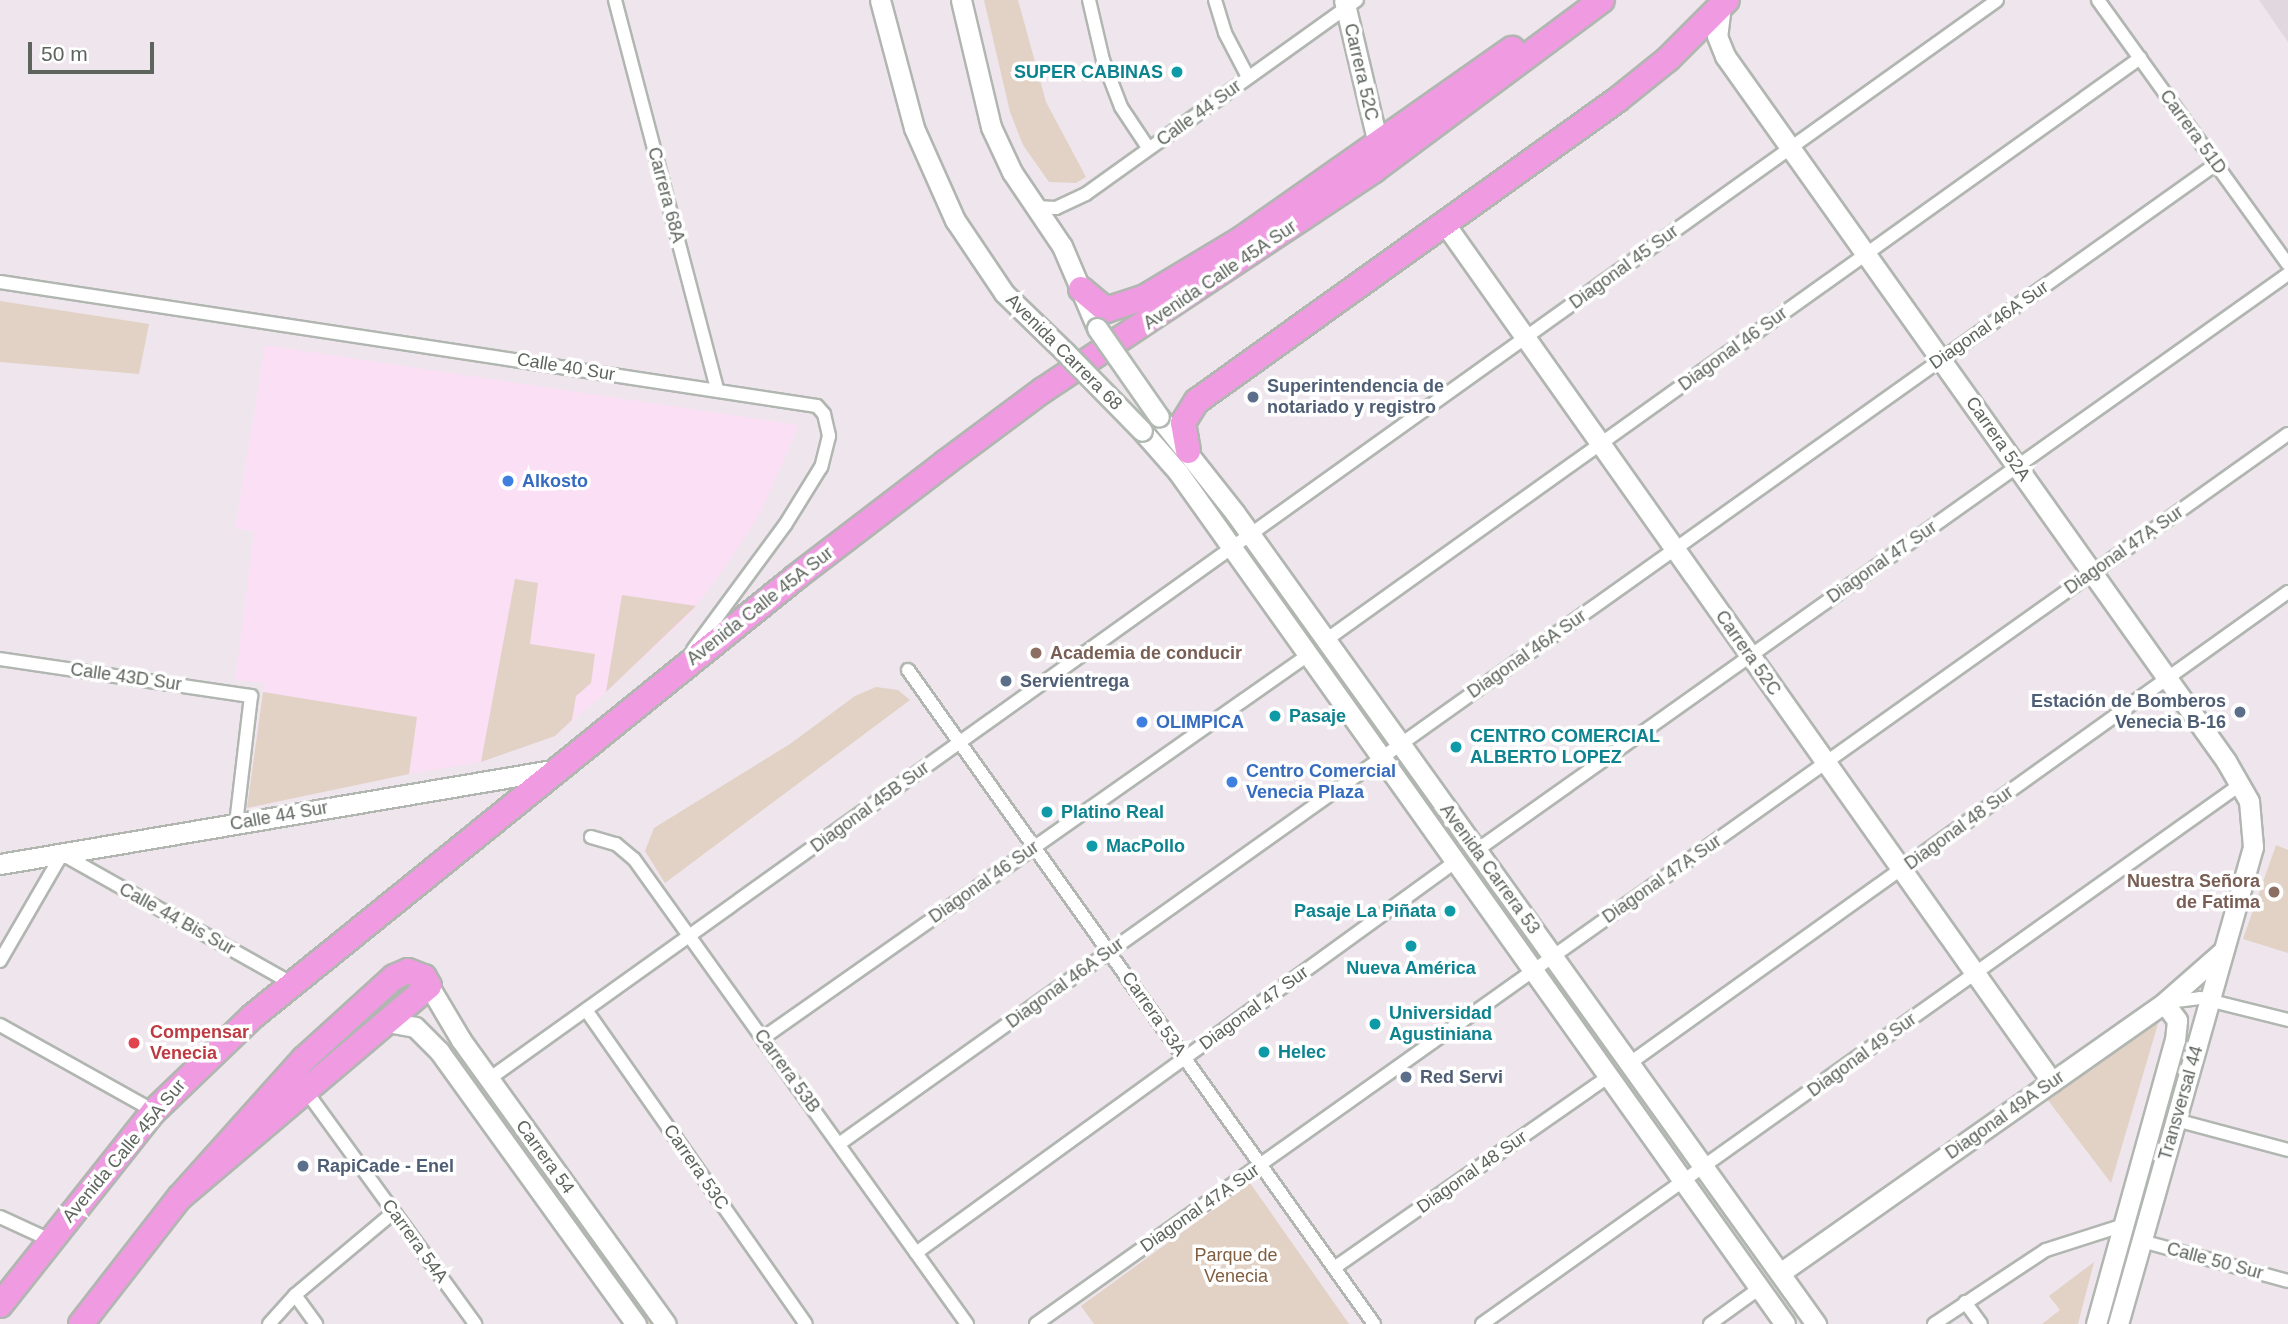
<!DOCTYPE html>
<meta charset="utf-8">
<style>
body{margin:0}
#map{position:relative;width:2288px;height:1324px;overflow:hidden;background:#eee6ec;font-family:Helvetica,sans-serif}
div>[style]{position:absolute}
.commercial>*{inset:0;background:#fadff5}
.education>*{inset:0;background:#e0d7df}
.green>*{inset:0;background:#e2d1c5}
.roads{filter:drop-shadow(2px 0 #b1b6b1) drop-shadow(-2px 0 #b1b6b1) drop-shadow(0 2px #b1b6b1) drop-shadow(0 -2px #b1b6b1)}
.street>*{height:12px;margin:-6px;padding:0 6px;transform-origin:6px;border-radius:6px;background:#fff}
.secondary>*{height:19px;margin:-9.5px;padding:0 9.5px;transform-origin:9.5px;border-radius:9.5px;background:#fff}
.highway>*{height:24px;margin:-12px;padding:0 12px;transform-origin:12px;border-radius:12px;background:#f09ae2}
.bridges{filter:drop-shadow(2px 0 #b2b9b2) drop-shadow(-2px 0 #b2b9b2) drop-shadow(0 2px #b2b9b2) drop-shadow(0 -2px #b2b9b2)}
.secondary-bridge>*{height:19px;margin:-9.5px;padding:0 9.5px;transform-origin:9.5px;border-radius:9.5px;background:#fff}
.dots>*{width:19px;height:19px;translate:-50% -50%;box-sizing:border-box;border:4px solid #fff;border-radius:50%}
span{translate:-50% -50%;white-space:nowrap;text-align:center;line-height:1.15;-webkit-text-stroke:7px #fff;paint-order:stroke}
.culture-label{font-size:18px;color:#0d838f;font-weight:700}
.right{translate:-100% -50%;text-align:right}
.left{translate:0 -50%;text-align:left}
.street-label{font-size:18px;color:#5d645d}
.service-label{font-size:18px;color:#4e5e75;font-weight:700}
.shop-label{font-size:18px;color:#366cbe;font-weight:700}
.education-label{font-size:18px;color:#785e54;font-weight:700}
.health-label{font-size:18px;color:#be3a42;font-weight:700}
.park-label{font-size:18px;color:#815e40}
.scale{position:absolute;left:28px;top:42px;width:126px;height:32px;box-sizing:border-box;border:4px solid #5d645d;border-top:0;padding-left:9px;font-size:21px;line-height:24px;white-space:nowrap;color:#5d645d;-webkit-text-stroke:5px #fff;paint-order:stroke}
</style>
<div id="map">
<div class="commercial">
<i style="clip-path:polygon(265px 345px,799px 425px,761px 512px,730px 560px,689px 616px,606px 692px,555px 736px,481px 762px,409px 774px,417px 717px,263px 692px,264px 683px,235px 680px,254px 532px,235px 528px)"></i>
</div>
<div class="education">
<i style="clip-path:polygon(2259px 0,2288px 0,2288px 42px)"></i>
</div>
<div class="green">
<i style="clip-path:polygon(984px 0,1018px 0,1046px 102px,1086px 177px,1076px 183px,1049px 182px,1023px 145px,1010px 112px)"></i>
<i style="clip-path:polygon(0 301px,149px 324px,139px 374px,0 362px)"></i>
<i style="clip-path:polygon(515px 579px,538px 583px,530px 644px,595px 654px,591px 683px,576px 696px,572px 720px,555px 736px,481px 762px)"></i>
<i style="clip-path:polygon(622px 595px,696px 606px,606px 692px)"></i>
<i style="clip-path:polygon(876px 687px,898px 690px,910px 700px,665px 883px,645px 851px,654px 828px,790px 744px,855px 696px)"></i>
<i style="clip-path:polygon(263px 692px,417px 717px,409px 774px,247px 808px)"></i>
<i style="clip-path:polygon(2276px 845px,2288px 850px,2288px 953px,2243px 939px)"></i>
<i style="clip-path:polygon(401px 980px,410px 987px,299px 1086px,326px 1047px)"></i>
<i style="clip-path:polygon(2160px 1017px,2111px 1183px,2047px 1099px)"></i>
<i style="clip-path:polygon(497px 1106px,655px 1324px,645px 1324px,492px 1110px)"></i>
<i style="clip-path:polygon(1250px 1183px,1349px 1324px,1094px 1324px,1081px 1306px)"></i>
<i style="clip-path:polygon(2094px 1262px,2078px 1324px,2042px 1324px,2060px 1310px,2049px 1296px)"></i>
</div>
<div class="roads">
<div class="street">
<i style="left:615px;top:0;width:403px;rotate:75.3deg"></i>
<i style="left:1089px;top:0;width:62px;rotate:76.9deg"></i>
<i style="left:1103px;top:60px;width:50px;rotate:69deg"></i>
<i style="left:1121px;top:107px;width:50px;rotate:56.3deg"></i>
<i style="left:1215px;top:0;width:34px;rotate:73deg"></i>
<i style="left:1225px;top:33px;width:50px;rotate:62.4deg"></i>
<i style="left:2098px;top:0;width:325px;rotate:54.3deg"></i>
<i style="left:1035px;top:207px;width:21px;rotate:3deg"></i>
<i style="left:1056px;top:208px;width:33px;rotate:-25deg"></i>
<i style="left:1086px;top:194px;width:333px;rotate:-35.6deg"></i>
<i style="left:0;top:282px;width:826px;rotate:8.63deg"></i>
<i style="left:817px;top:406px;width:11px;rotate:49deg"></i>
<i style="left:824px;top:414px;width:23px;rotate:77deg"></i>
<i style="left:829px;top:436px;width:32px;rotate:104deg"></i>
<i style="left:821px;top:467px;width:68px;rotate:121.8deg"></i>
<i style="left:785px;top:525px;width:155px;rotate:126.4deg"></i>
<i style="left:1326px;top:640px;width:1001px;rotate:-35.56deg"></i>
<i style="left:0;top:659px;width:254px;rotate:8.4deg"></i>
<i style="left:251px;top:696px;width:129px;rotate:96.7deg"></i>
<i style="left:908px;top:670px;width:803px;rotate:54.53deg"></i>
<i style="left:591px;top:837px;width:26px;rotate:16deg"></i>
<i style="left:616px;top:844px;width:23px;rotate:40deg"></i>
<i style="left:634px;top:859px;width:572px;rotate:54.39deg"></i>
<i style="left:1477px;top:850px;width:995px;rotate:-35.38deg"></i>
<i style="left:0;top:961px;width:124px;rotate:-59.9deg"></i>
<i style="left:62px;top:854px;width:265px;rotate:29.4deg"></i>
<i style="left:2168px;top:1002px;width:32px;rotate:-7deg"></i>
<i style="left:2200px;top:998px;width:91px;rotate:14deg"></i>
<i style="left:586px;top:1010px;width:383px;rotate:55deg"></i>
<i style="left:0;top:1025px;width:176px;rotate:29.2deg"></i>
<i style="left:763px;top:1038px;width:666px;rotate:-35.1deg"></i>
<i style="left:1630px;top:1063px;width:809px;rotate:-35.6deg"></i>
<i style="left:489px;top:1079px;width:1854px;rotate:-35.58deg"></i>
<i style="left:306px;top:1091px;width:288px;rotate:54deg"></i>
<i style="left:2176px;top:1120px;width:116px;rotate:15deg"></i>
<i style="left:839px;top:1144px;width:1690px;rotate:-35.44deg"></i>
<i style="left:0;top:1217px;width:55px;rotate:24.7deg"></i>
<i style="left:2142px;top:1241px;width:151px;rotate:15.3deg"></i>
<i style="left:916px;top:1253px;width:666px;rotate:-35.96deg"></i>
<i style="left:1334px;top:1268px;width:335px;rotate:-34.9deg"></i>
<i style="left:295px;top:1295px;width:36px;rotate:54deg"></i>
<i style="left:1965px;top:1302px;width:27px;rotate:54deg"></i>
<i style="left:269px;top:1324px;width:39px;rotate:-48deg"></i>
<i style="left:295px;top:1295px;width:129px;rotate:-40deg"></i>
<i style="left:1036px;top:1324px;width:1536px;rotate:-35.41deg"></i>
<i style="left:1482px;top:1324px;width:931px;rotate:-35.43deg"></i>
<i style="left:1710px;top:1324px;width:62px;rotate:-35.8deg"></i>
<i style="left:1934px;top:1324px;width:134px;rotate:-33.5deg"></i>
<i style="left:2046px;top:1250px;width:82px;rotate:-17.8deg"></i>
</div>
<div class="secondary">
<i style="left:880px;top:0;width:132px;rotate:75.1deg"></i>
<i style="left:914px;top:128px;width:101px;rotate:66deg"></i>
<i style="left:955px;top:220px;width:88px;rotate:56.1deg"></i>
<i style="left:1004px;top:293px;width:85px;rotate:44deg"></i>
<i style="left:961px;top:0;width:130px;rotate:76.7deg"></i>
<i style="left:991px;top:127px;width:50px;rotate:65deg"></i>
<i style="left:1012px;top:172px;width:89px;rotate:56deg"></i>
<i style="left:1062px;top:246px;width:89px;rotate:66.9deg"></i>
<i style="left:1344px;top:0;width:148px;rotate:76.7deg"></i>
<i style="left:1721px;top:5px;width:31px;rotate:97deg"></i>
<i style="left:1717px;top:36px;width:22px;rotate:68deg"></i>
<i style="left:1725px;top:56px;width:865px;rotate:54.6deg"></i>
<i style="left:2226px;top:761px;width:46px;rotate:60.1deg"></i>
<i style="left:2249px;top:801px;width:46px;rotate:85deg"></i>
<i style="left:2253px;top:847px;width:496px;rotate:105.8deg"></i>
<i style="left:1445px;top:224px;width:1051px;rotate:54.72deg"></i>
<i style="left:1159px;top:417px;width:122px;rotate:51.6deg"></i>
<i style="left:1235px;top:513px;width:998px;rotate:54.38deg"></i>
<i style="left:1142px;top:431px;width:55px;rotate:48.7deg"></i>
<i style="left:1178px;top:472px;width:1046px;rotate:54.53deg"></i>
<i style="left:0;top:864px;width:566px;rotate:-9.66deg"></i>
<i style="left:429px;top:986px;width:63px;rotate:59.3deg"></i>
<i style="left:461px;top:1040px;width:350px;rotate:54.2deg"></i>
<i style="left:387px;top:1022px;width:28px;rotate:10deg"></i>
<i style="left:415px;top:1027px;width:34px;rotate:45deg"></i>
<i style="left:439px;top:1051px;width:337px;rotate:54.2deg"></i>
<i style="left:1780px;top:1273px;width:469px;rotate:-35.1deg"></i>
<i style="left:2164px;top:1003px;width:79px;rotate:-41.4deg"></i>
<i style="left:2096px;top:1324px;width:295px;rotate:-74.5deg"></i>
<i style="left:2175px;top:1040px;width:20px;rotate:-84deg"></i>
<i style="left:2177px;top:1020px;width:21px;rotate:-127deg"></i>
</div>
<div class="highway">
<i style="left:1081px;top:289px;width:33px;rotate:40deg"></i>
<i style="left:1106px;top:310px;width:41px;rotate:-18.4deg"></i>
<i style="left:1145px;top:297px;width:114px;rotate:-31deg"></i>
<i style="left:1243px;top:238px;width:329px;rotate:-35.1deg"></i>
<i style="left:1188px;top:451px;width:28px;rotate:-100deg"></i>
<i style="left:1183px;top:423px;width:26px;rotate:-58deg"></i>
<i style="left:1197px;top:401px;width:517px;rotate:-35.63deg"></i>
<i style="left:1617px;top:100px;width:65px;rotate:-38.8deg"></i>
<i style="left:1668px;top:59px;width:83px;rotate:-45deg"></i>
<i style="left:0;top:1305px;width:248px;rotate:-51.6deg"></i>
<i style="left:154px;top:1111px;width:137px;rotate:-43.8deg"></i>
<i style="left:253px;top:1016px;width:698px;rotate:-38.95deg"></i>
<i style="left:796px;top:577px;width:188px;rotate:-37.4deg"></i>
<i style="left:945px;top:463px;width:122px;rotate:-36.7deg"></i>
<i style="left:1043px;top:390px;width:397px;rotate:-33.6deg"></i>
<i style="left:1374px;top:170px;width:284px;rotate:-36.7deg"></i>
<i style="left:81px;top:1324px;width:161px;rotate:-52.1deg"></i>
<i style="left:180px;top:1197px;width:186px;rotate:-48.1deg"></i>
<i style="left:304px;top:1059px;width:122px;rotate:-42.3deg"></i>
<i style="left:394px;top:977px;width:15px;rotate:-23deg"></i>
<i style="left:408px;top:971px;width:17px;rotate:21deg"></i>
<i style="left:424px;top:977px;width:10px;rotate:61deg"></i>
<i style="left:429px;top:986px;width:326px;rotate:139.7deg"></i>
</div>
</div>
<div class="bridges">
<div class="secondary-bridge">
<i style="left:1097px;top:328px;width:108px;rotate:55.1deg"></i>
<i style="left:1065px;top:352px;width:110px;rotate:45.7deg"></i>
</div>
</div>
<div class="dots">
<i style="left:1177px;top:72px;background:#0f9aa8"></i>
<i style="left:1253px;top:397px;background:#5c6f8a"></i>
<i style="left:508px;top:481px;background:#3f7fe0"></i>
<i style="left:1036px;top:653px;background:#8d6e63"></i>
<i style="left:1006px;top:681px;background:#5c6f8a"></i>
<i style="left:2240px;top:712px;background:#5c6f8a"></i>
<i style="left:1275px;top:716px;background:#0f9aa8"></i>
<i style="left:1142px;top:722px;background:#3f7fe0"></i>
<i style="left:1456px;top:747px;background:#0f9aa8"></i>
<i style="left:1232px;top:782px;background:#3f7fe0"></i>
<i style="left:1047px;top:812px;background:#0f9aa8"></i>
<i style="left:1092px;top:846px;background:#0f9aa8"></i>
<i style="left:2274px;top:892px;background:#8d6e63"></i>
<i style="left:1450px;top:911px;background:#0f9aa8"></i>
<i style="left:1411px;top:946px;background:#0f9aa8"></i>
<i style="left:1375px;top:1024px;background:#0f9aa8"></i>
<i style="left:134px;top:1043px;background:#e0444e"></i>
<i style="left:1264px;top:1052px;background:#0f9aa8"></i>
<i style="left:1406px;top:1077px;background:#5c6f8a"></i>
<i style="left:303px;top:1166px;background:#5c6f8a"></i>
</div>
<div class="culture-label">
<span class="right" style="left:1163px;top:72px">SUPER CABINAS</span>
<span class="left" style="left:1289px;top:716px">Pasaje</span>
<span class="left" style="left:1470px;top:747px">CENTRO COMERCIAL<br>ALBERTO LOPEZ</span>
<span class="left" style="left:1061px;top:812px">Platino Real</span>
<span class="left" style="left:1106px;top:846px">MacPollo</span>
<span class="right" style="left:1436px;top:911px">Pasaje La Piñata</span>
<span style="left:1411px;top:968px">Nueva América</span>
<span class="left" style="left:1389px;top:1024px">Universidad<br>Agustiniana</span>
<span class="left" style="left:1278px;top:1052px">Helec</span>
</div>
<div class="street-label">
<span style="left:1361px;top:72px;rotate:77deg">Carrera 52C</span>
<span style="left:1199px;top:113px;rotate:-36deg">Calle 44 Sur</span>
<span style="left:2193px;top:132px;rotate:54deg">Carrera 51D</span>
<span style="left:666px;top:195px;rotate:75deg">Carrera 68A</span>
<span style="left:1624px;top:267px;rotate:-36deg">Diagonal 45 Sur</span>
<span style="left:1220px;top:275px;rotate:-34deg">Avenida Calle 45A Sur</span>
<span style="left:1989px;top:325px;rotate:-35deg">Diagonal 46A Sur</span>
<span style="left:1733px;top:349px;rotate:-36deg">Diagonal 46 Sur</span>
<span style="left:1064px;top:352px;rotate:45deg">Avenida Carrera 68</span>
<span style="left:566px;top:367px;rotate:9deg">Calle 40 Sur</span>
<span style="left:1998px;top:439px;rotate:55deg">Carrera 52A</span>
<span style="left:2124px;top:550px;rotate:-35deg">Diagonal 47A Sur</span>
<span style="left:1882px;top:562px;rotate:-35deg">Diagonal 47 Sur</span>
<span style="left:760px;top:606px;rotate:-38deg">Avenida Calle 45A Sur</span>
<span style="left:1748px;top:653px;rotate:55deg">Carrera 52C</span>
<span style="left:1527px;top:654px;rotate:-35deg">Diagonal 46A Sur</span>
<span style="left:126px;top:677px;rotate:8deg">Calle 43D Sur</span>
<span style="left:870px;top:807px;rotate:-36deg">Diagonal 45B Sur</span>
<span style="left:279px;top:816px;rotate:-10deg">Calle 44 Sur</span>
<span style="left:1959px;top:828px;rotate:-36deg">Diagonal 48 Sur</span>
<span style="left:1490px;top:869px;rotate:54deg">Avenida Carrera 53</span>
<span style="left:1662px;top:879px;rotate:-35deg">Diagonal 47A Sur</span>
<span style="left:984px;top:882px;rotate:-35deg">Diagonal 46 Sur</span>
<span style="left:177px;top:919px;rotate:29deg">Calle 44 Bis Sur</span>
<span style="left:1065px;top:983px;rotate:-36deg">Diagonal 46A Sur</span>
<span style="left:1254px;top:1008px;rotate:-36deg">Diagonal 47 Sur</span>
<span style="left:1154px;top:1014px;rotate:55deg">Carrera 53A</span>
<span style="left:1862px;top:1055px;rotate:-36deg">Diagonal 49 Sur</span>
<span style="left:787px;top:1071px;rotate:54deg">Carrera 53B</span>
<span style="left:2181px;top:1103px;rotate:-74deg">Transversal 44</span>
<span style="left:2005px;top:1115px;rotate:-35deg">Diagonal 49A Sur</span>
<span style="left:124px;top:1151px;rotate:-50deg">Avenida Calle 45A Sur</span>
<span style="left:545px;top:1157px;rotate:54deg">Carrera 54</span>
<span style="left:696px;top:1167px;rotate:55deg">Carrera 53C</span>
<span style="left:1472px;top:1172px;rotate:-35deg">Diagonal 48 Sur</span>
<span style="left:1200px;top:1208px;rotate:-35deg">Diagonal 47A Sur</span>
<span style="left:415px;top:1241px;rotate:54deg">Carrera 54A</span>
<span style="left:2215px;top:1261px;rotate:15deg">Calle 50 Sur</span>
</div>
<div class="service-label">
<span class="left" style="left:1267px;top:397px">Superintendencia de<br>notariado y registro</span>
<span class="left" style="left:1020px;top:681px">Servientrega</span>
<span class="right" style="left:2226px;top:712px">Estación de Bomberos<br>Venecia B-16</span>
<span class="left" style="left:1420px;top:1077px">Red Servi</span>
<span class="left" style="left:317px;top:1166px">RapiCade - Enel</span>
</div>
<div class="shop-label">
<span class="left" style="left:522px;top:481px">Alkosto</span>
<span class="left" style="left:1156px;top:722px">OLIMPICA</span>
<span class="left" style="left:1246px;top:782px">Centro Comercial<br>Venecia Plaza</span>
</div>
<div class="education-label">
<span class="left" style="left:1050px;top:653px">Academia de conducir</span>
<span class="right" style="left:2260px;top:892px">Nuestra Señora<br>de Fatima</span>
</div>
<div class="health-label">
<span class="left" style="left:150px;top:1043px">Compensar<br>Venecia</span>
</div>
<div class="park-label">
<span style="left:1236px;top:1266px">Parque de<br>Venecia</span>
</div>
<div class="scale">50 m</div>
</div>
